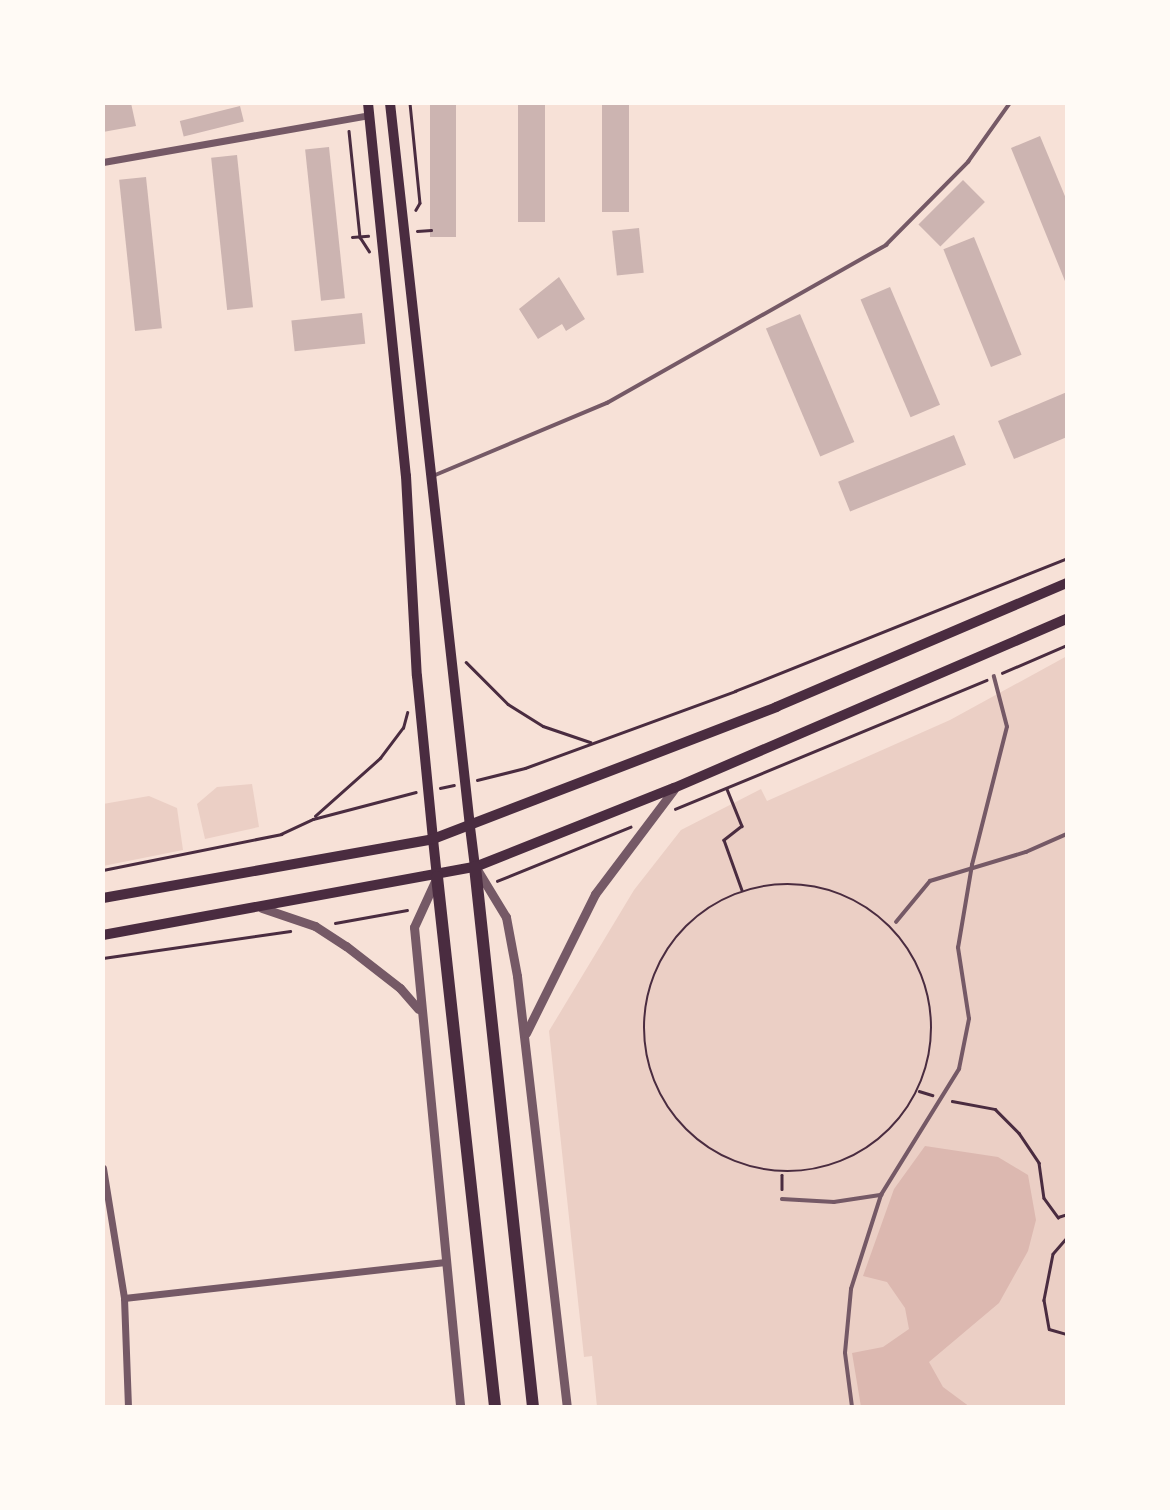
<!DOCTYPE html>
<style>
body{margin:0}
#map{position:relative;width:1170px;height:1510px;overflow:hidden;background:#f7e1d7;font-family:Rubik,sans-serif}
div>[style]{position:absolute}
.green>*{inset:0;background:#ebcfc5}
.water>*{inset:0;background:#dcb8b0}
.building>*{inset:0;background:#ccb4b1;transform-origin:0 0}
.path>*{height:2.5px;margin:-1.25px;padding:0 1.25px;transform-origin:1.25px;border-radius:1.25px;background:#4a2c40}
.path>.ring{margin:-1.25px;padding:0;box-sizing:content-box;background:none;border:2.5px solid #4a2c40;border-radius:50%}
.service>*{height:3.5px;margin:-1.75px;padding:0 1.75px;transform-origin:1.75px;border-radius:1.75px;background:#755966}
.minor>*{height:7px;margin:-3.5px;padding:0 3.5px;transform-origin:3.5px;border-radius:3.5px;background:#755966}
.tertiary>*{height:9px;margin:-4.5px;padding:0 4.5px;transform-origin:4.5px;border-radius:4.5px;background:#755966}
.secondary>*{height:10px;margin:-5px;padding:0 5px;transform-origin:5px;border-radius:5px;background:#4a2c40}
.primary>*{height:10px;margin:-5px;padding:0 5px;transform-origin:5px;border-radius:5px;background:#4a2c40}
.trunk>*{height:12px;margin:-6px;padding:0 6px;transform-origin:6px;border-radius:6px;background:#4a2c40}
span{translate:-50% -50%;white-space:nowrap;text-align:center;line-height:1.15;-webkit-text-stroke:5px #fffaf5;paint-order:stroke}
.frame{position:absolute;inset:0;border:105px solid #fffaf5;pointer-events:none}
</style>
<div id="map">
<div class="green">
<i style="clip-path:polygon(1067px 656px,1067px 1407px,597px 1407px,592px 1356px,584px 1357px,549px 1031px,634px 890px,681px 830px,761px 789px,767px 801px,950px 720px)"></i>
<i style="clip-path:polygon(252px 784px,259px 827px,205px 839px,197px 804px,217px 787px)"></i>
<i style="clip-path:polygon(149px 796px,177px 808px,183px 850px,103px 866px,103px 804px)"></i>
</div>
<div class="water">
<i style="clip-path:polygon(925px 1146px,998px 1157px,1028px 1175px,1036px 1220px,1028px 1251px,999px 1303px,929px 1362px,943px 1387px,970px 1407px,861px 1407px,852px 1353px,883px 1347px,909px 1329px,905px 1308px,887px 1282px,863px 1276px,894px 1189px)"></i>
</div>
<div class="building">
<i style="clip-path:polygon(103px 103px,131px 103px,136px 126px,103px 132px)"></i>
<i style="left:430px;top:103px;width:26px;height:134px"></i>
<i style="left:518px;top:103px;width:27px;height:119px"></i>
<i style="left:602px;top:103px;width:27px;height:109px"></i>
<i style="left:240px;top:106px;width:16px;height:62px;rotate:76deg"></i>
<i style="clip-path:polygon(1040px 136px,1067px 201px,1067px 286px,1011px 148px)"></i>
<i style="left:329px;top:147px;width:152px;height:24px;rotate:84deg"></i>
<i style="left:237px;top:155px;width:153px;height:26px;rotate:84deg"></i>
<i style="left:146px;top:177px;width:152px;height:27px;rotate:84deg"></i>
<i style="left:963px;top:180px;width:31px;height:63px;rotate:45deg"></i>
<i style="left:639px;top:228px;width:45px;height:27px;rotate:84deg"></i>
<i style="left:974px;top:237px;width:127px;height:33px;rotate:68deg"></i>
<i style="clip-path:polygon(559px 277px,585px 319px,566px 331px,562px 324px,538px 339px,519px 309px)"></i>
<i style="left:890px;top:287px;width:128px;height:32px;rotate:67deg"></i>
<i style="left:362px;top:313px;width:31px;height:71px;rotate:84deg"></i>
<i style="left:800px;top:314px;width:139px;height:37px;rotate:67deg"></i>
<i style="clip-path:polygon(1067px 392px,1067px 437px,1014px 459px,998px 421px)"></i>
<i style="left:954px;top:435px;width:32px;height:125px;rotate:68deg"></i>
</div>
<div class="path">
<i style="left:410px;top:103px;width:100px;rotate:84.3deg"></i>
<i style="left:420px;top:203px;width:8px;rotate:120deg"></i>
<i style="left:349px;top:131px;width:107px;rotate:84.1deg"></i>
<i style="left:360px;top:237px;width:17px;rotate:57deg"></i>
<i style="left:417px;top:231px;width:14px;rotate:-4deg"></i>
<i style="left:352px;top:237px;width:16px;rotate:-4deg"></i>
<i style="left:466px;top:662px;width:59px;rotate:45deg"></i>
<i style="left:508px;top:704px;width:41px;rotate:32.2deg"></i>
<i style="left:543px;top:726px;width:50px;rotate:18.8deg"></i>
<i style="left:1002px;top:673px;width:71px;rotate:-23.3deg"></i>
<i style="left:477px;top:780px;width:49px;rotate:-14deg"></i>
<i style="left:525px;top:768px;width:224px;rotate:-20.1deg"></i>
<i style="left:735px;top:691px;width:358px;rotate:-21.8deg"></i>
<i style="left:440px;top:788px;width:14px;rotate:-12deg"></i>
<i style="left:727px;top:789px;width:40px;rotate:68deg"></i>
<i style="left:742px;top:826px;width:23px;rotate:142deg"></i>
<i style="left:724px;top:840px;width:53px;rotate:70.2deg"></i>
<i style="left:675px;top:809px;width:337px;rotate:-22.5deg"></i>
<i style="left:315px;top:816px;width:87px;rotate:-41.7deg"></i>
<i style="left:380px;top:758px;width:38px;rotate:-53deg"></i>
<i style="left:403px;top:728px;width:16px;rotate:-75deg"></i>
<i style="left:103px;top:870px;width:182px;rotate:-11.4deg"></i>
<i style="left:281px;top:834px;width:35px;rotate:-25deg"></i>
<i style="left:313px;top:819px;width:106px;rotate:-14.7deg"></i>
<i style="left:497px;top:881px;width:144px;rotate:-22.1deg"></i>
<i class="ring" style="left:644px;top:884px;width:285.5px;height:285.5px"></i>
<i style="left:335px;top:923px;width:73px;rotate:-10.2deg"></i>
<i style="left:103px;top:958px;width:189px;rotate:-8.2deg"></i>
<i style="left:919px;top:1091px;width:14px;rotate:17deg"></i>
<i style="left:952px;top:1101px;width:44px;rotate:10.5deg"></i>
<i style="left:995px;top:1109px;width:34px;rotate:45deg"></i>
<i style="left:1019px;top:1133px;width:36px;rotate:56deg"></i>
<i style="left:1039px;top:1163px;width:35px;rotate:82deg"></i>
<i style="left:1044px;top:1198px;width:24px;rotate:54deg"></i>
<i style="left:1058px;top:1217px;width:9px;rotate:-18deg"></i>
<i style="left:782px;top:1175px;width:14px;rotate:90deg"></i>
<i style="left:1067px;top:1238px;width:21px;rotate:131deg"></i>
<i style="left:1053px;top:1254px;width:47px;rotate:101.1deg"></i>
<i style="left:1044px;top:1300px;width:29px;rotate:80deg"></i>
<i style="left:1049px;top:1329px;width:19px;rotate:16deg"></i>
</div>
<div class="service">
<i style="left:433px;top:476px;width:189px;rotate:-22.8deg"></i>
<i style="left:607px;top:403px;width:321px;rotate:-29.5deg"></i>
<i style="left:886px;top:245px;width:117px;rotate:-45.3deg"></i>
<i style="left:968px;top:162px;width:72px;rotate:-54.6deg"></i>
<i style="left:896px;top:922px;width:53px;rotate:-50.3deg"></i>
<i style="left:930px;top:881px;width:100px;rotate:-16.8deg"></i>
<i style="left:1026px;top:852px;width:45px;rotate:-23.7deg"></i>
<i style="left:782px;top:1199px;width:52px;rotate:3.3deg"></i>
<i style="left:834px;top:1202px;width:48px;rotate:-8.5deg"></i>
<i style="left:852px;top:1407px;width:54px;rotate:-97.4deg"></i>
<i style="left:845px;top:1353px;width:64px;rotate:-84.6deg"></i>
<i style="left:851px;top:1289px;width:99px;rotate:-72.3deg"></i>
<i style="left:881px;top:1195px;width:148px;rotate:-58.2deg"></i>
<i style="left:959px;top:1069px;width:51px;rotate:-78.7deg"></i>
<i style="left:969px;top:1019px;width:72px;rotate:-98.8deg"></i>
<i style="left:958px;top:948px;width:84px;rotate:-80.4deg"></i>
<i style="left:972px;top:865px;width:142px;rotate:-75.8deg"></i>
<i style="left:1007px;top:727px;width:52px;rotate:-104.6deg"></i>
</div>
<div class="minor">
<i style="left:103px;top:162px;width:270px;rotate:-10deg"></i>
<i style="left:103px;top:1168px;width:132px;rotate:80.8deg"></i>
<i style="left:128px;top:1407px;width:109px;rotate:-92.1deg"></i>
<i style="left:124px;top:1298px;width:321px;rotate:-6.4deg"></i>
</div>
<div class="tertiary">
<i style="left:478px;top:871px;width:54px;rotate:58.7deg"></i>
<i style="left:506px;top:917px;width:60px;rotate:79.4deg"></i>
<i style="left:517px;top:976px;width:434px;rotate:83.4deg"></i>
<i style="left:436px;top:879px;width:53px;rotate:114.6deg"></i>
<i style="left:414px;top:927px;width:482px;rotate:84.5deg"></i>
<i style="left:262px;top:908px;width:56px;rotate:18.8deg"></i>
<i style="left:315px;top:926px;width:37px;rotate:33deg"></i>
<i style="left:346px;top:946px;width:68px;rotate:37.9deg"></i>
<i style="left:400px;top:988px;width:28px;rotate:49deg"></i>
<i style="left:526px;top:1033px;width:155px;rotate:-63.6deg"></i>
<i style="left:595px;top:894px;width:131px;rotate:-53deg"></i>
</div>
<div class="secondary">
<i style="left:368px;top:103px;width:375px;rotate:84.2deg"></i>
<i style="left:406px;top:476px;width:200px;rotate:86.9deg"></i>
<i style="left:417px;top:676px;width:164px;rotate:84.4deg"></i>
<i style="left:390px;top:103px;width:728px;rotate:83.69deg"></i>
</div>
<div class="primary">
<i style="left:470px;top:827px;width:40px;rotate:82.9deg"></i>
<i style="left:433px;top:839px;width:38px;rotate:84deg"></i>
<i style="left:103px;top:898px;width:335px;rotate:-10.1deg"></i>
<i style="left:433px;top:839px;width:368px;rotate:-21deg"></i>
<i style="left:776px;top:707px;width:316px;rotate:-23.1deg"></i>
<i style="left:103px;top:935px;width:378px;rotate:-10.4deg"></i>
<i style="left:475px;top:867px;width:214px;rotate:-21.7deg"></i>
<i style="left:674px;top:788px;width:428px;rotate:-23.3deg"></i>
</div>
<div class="trunk">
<i style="left:475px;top:867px;width:543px;rotate:83.87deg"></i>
<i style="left:437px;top:877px;width:533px;rotate:83.75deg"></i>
</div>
<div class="frame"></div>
</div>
